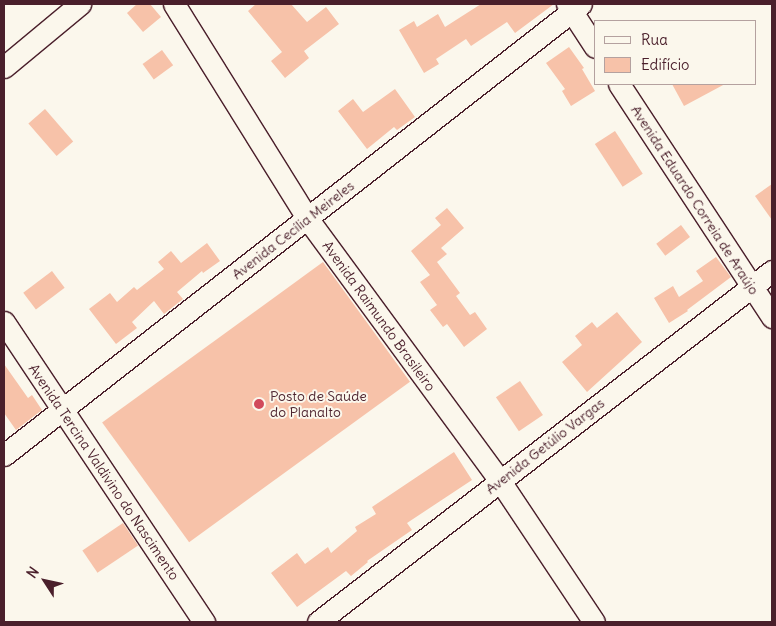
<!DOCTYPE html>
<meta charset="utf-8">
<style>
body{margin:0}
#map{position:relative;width:776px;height:626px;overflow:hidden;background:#fbf7ec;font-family:Delius,sans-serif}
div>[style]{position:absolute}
.building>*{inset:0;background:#f7c2a9;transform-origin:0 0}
.roads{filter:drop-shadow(1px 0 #4a1f2b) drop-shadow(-1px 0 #4a1f2b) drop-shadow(0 1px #4a1f2b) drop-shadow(0 -1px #4a1f2b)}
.minor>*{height:21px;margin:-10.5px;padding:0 10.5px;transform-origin:10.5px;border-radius:10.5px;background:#fbf7ec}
.dots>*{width:14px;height:14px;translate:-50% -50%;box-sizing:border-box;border:2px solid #fbf7ec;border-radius:50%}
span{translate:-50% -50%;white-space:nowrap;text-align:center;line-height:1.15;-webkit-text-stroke:4px #fbf7ec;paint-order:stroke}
.street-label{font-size:14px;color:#4a1f2b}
.poi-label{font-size:14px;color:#4a1f2b}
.left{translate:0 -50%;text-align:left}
.frame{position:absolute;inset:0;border:5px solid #4a1f2b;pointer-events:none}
.legend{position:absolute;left:594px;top:20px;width:162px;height:65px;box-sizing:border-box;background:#fbf7ec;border:1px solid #b4a19f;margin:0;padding:6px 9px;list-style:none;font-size:15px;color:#4a1f2b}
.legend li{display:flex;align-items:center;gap:10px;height:25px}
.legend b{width:25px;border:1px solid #b4a19f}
.north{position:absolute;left:20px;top:556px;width:50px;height:50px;-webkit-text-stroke:4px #fbf7ec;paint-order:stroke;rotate:305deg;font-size:14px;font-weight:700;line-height:20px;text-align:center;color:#4a1f2b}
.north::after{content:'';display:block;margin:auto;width:18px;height:22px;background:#4a1f2b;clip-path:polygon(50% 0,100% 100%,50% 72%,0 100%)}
</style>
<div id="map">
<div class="building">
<i style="clip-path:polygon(137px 4px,150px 4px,161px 17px,143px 32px,127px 13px)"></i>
<i style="clip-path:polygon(256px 4px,291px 4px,307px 22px,326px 7px,339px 24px,304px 51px,309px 58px,285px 78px,271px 61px,282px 52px,248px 11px)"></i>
<i style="clip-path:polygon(481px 4px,554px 4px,515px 33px,507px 22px,471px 46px,466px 39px,436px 59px,439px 64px,424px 73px,399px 30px,414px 21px,417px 27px,438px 14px,445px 27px)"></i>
<i style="clip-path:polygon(569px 47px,584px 68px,582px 69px,595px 91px,571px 106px,562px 91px,565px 89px,546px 63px)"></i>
<i style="left:162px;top:50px;width:19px;height:24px;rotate:54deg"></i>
<i style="clip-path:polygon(672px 84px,725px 84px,684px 106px)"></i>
<i style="clip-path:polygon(395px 89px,415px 117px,397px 130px,394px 127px,367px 149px,338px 111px,353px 99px,363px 112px)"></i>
<i style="left:45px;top:109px;width:43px;height:22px;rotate:49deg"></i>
<i style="left:615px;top:131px;width:51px;height:24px;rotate:57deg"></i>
<i style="clip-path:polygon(772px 184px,772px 220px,755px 196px)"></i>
<i style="clip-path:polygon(447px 208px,464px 228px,441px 248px,447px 254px,437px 262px,460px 293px,456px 296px,470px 315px,475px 312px,487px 329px,464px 347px,447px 324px,443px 327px,430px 310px,437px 305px,420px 282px,430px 275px,411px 251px,441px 225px,435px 218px)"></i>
<i style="left:681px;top:225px;width:15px;height:31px;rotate:53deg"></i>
<i style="clip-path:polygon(207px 243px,220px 261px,203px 273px,202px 271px,177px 292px,183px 299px,164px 314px,154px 301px,132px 322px,137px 328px,116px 344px,89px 309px,110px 293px,117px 302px,134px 287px,137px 290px,164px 269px,158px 262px,171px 251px,181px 263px)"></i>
<i style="clip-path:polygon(716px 257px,731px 277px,687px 310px,688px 311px,669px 323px,654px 298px,673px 286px,679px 297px,703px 281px,696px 271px)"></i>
<i style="left:323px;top:262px;width:148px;height:273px;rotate:54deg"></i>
<i style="left:52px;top:271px;width:21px;height:36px;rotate:53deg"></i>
<i style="clip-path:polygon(617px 312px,642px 342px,587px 392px,562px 362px,582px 345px,575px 336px,592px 322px,597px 328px)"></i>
<i style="clip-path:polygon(4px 364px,28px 398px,32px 395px,42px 410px,16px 430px,4px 413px)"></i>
<i style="left:520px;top:381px;width:41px;height:29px;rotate:56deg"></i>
<i style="clip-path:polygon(454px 452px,472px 480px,407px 523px,412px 530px,367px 561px,368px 562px,351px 576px,346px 571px,297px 607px,271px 573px,297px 553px,305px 564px,328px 547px,331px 553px,357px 531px,355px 527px,376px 514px,372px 507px)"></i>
<i style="left:123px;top:523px;width:27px;height:49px;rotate:56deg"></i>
</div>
<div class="roads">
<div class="minor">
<i style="left:174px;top:4px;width:252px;rotate:58.1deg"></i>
<i style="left:307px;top:218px;width:326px;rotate:53.7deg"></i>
<i style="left:500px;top:481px;width:169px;rotate:56.3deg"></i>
<i style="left:567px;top:4px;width:51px;rotate:56.9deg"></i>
<i style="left:4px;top:67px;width:99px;rotate:-39.7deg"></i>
<i style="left:619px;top:84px;width:279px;rotate:56.7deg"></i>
<i style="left:4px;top:322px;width:361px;rotate:56.3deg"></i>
<i style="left:4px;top:455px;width:732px;rotate:-38.01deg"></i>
<i style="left:318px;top:622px;width:574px;rotate:-37.71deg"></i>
</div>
</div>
<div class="dots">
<i style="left:259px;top:404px;background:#d1495b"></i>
</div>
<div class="street-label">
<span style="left:695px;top:200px;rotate:57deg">Avenida Eduardo Correia de Araújo</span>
<span style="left:293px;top:230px;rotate:-38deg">Avenida Cecília Meireles</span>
<span style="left:379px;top:316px;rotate:54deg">Avenida Raimundo Brasileiro</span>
<span style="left:545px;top:446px;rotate:-38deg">Avenida Getúlio Vargas</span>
<span style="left:104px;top:472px;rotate:56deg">Avenida Tercina Valdivino do Nascimento</span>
</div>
<div class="poi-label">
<span class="left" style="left:270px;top:404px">Posto de Saúde<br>do Planalto</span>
</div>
<div class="frame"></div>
<ul class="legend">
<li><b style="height:6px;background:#fbf7ec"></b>Rua</li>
<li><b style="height:14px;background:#f7c2a9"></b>Edifício</li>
</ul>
<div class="north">N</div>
</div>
